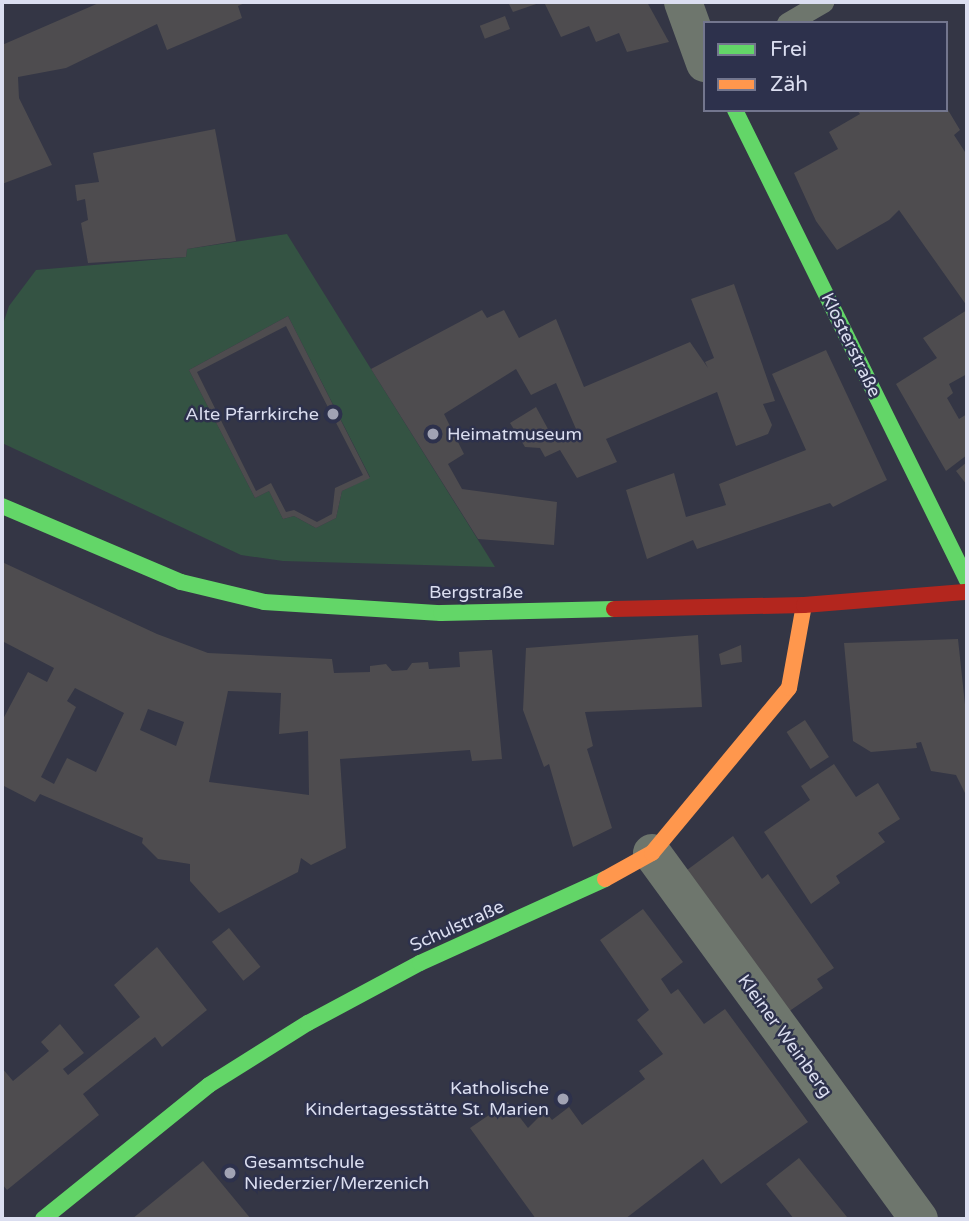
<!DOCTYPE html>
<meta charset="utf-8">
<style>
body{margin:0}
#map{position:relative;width:969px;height:1221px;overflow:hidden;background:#343645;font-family:"Varela Round",sans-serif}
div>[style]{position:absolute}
.green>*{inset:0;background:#345343}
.building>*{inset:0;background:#4e4c4f;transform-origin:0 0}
.lane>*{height:21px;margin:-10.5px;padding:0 10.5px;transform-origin:10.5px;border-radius:10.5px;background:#6e766d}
.street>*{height:38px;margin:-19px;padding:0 19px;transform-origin:19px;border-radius:19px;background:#6e766d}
.fast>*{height:16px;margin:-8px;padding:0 8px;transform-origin:8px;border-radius:8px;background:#63d668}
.slow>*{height:16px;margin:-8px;padding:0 8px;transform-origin:8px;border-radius:8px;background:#ff974d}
.jam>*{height:16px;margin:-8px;padding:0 8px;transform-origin:8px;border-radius:8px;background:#b3261e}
.dots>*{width:19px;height:19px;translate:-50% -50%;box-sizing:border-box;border:4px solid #2d314c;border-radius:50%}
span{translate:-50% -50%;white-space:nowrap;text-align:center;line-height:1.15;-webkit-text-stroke:5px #2d314c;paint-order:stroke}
.street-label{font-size:18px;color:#dbdef0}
.poi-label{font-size:18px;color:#dbdef0}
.right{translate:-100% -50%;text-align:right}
.left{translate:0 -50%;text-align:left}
.frame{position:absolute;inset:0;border:4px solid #dbdef0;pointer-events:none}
.legend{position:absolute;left:703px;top:21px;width:245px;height:91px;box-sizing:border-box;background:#2d314c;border:2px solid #73768e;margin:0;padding:9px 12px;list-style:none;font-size:21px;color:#dbdef0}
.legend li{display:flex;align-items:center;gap:14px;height:35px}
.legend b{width:35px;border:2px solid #73768e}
</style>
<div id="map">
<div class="green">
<i style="clip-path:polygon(evenodd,287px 234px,371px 369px,495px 567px,283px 561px,241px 555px,2px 443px,2px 327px,9px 306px,36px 270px,186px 257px,187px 249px,287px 234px,288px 316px,370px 477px,342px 491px,336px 518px,316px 528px,294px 516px,283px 519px,269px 491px,255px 498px,189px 370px,288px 316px)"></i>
</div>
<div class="building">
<i style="clip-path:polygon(101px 2px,247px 2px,238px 6px,242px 18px,167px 50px,157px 24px,66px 68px,18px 77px,19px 98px,52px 165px,2px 184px,2px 45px)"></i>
<i style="clip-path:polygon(508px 2px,542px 2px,513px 12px)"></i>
<i style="clip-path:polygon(544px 2px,647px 2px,669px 42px,627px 52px,619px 33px,596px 42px,589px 26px,561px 37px)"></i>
<i style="left:505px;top:16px;width:14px;height:27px;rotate:69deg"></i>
<i style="clip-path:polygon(857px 110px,948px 110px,960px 130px,954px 135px,967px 155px,967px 306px,899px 210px,889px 220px,837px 250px,816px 221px,794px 173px,838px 149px,829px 132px,860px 114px)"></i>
<i style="clip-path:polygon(215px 129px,236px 241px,187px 249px,186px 257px,88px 263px,81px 223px,88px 220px,85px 199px,77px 201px,75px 185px,99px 182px,93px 153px)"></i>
<i style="clip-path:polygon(734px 284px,775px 401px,763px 404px,772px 425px,768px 434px,736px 446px,717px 392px,606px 439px,617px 462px,577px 478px,560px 450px,545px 457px,540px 448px,525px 447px,510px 423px,536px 407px,554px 440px,576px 429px,556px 383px,531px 395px,516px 369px,444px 414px,464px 454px,448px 464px,462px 489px,557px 502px,554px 545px,478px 539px,371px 369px,482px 310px,487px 318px,504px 310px,519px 338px,556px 319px,584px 387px,690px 342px,708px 368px,705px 362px,714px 358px,691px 299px)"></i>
<i style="clip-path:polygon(967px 310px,967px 374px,949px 384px,953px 393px,947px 398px,959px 419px,967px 414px,967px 455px,946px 471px,896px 384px,937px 358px,923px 338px)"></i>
<i style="clip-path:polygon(evenodd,288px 316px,370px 478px,342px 491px,336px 518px,316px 528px,294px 516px,283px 519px,269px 491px,255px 498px,189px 370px,288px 316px,286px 326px,363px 475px,335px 488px,332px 514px,317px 522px,294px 510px,286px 512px,271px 483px,256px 491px,197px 372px,286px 326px)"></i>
<i style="clip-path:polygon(826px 350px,887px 480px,833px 507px,830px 503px,697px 549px,693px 540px,647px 559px,626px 490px,674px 473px,686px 517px,726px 505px,719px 484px,806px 450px,772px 374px)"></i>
<i style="clip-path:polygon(967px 462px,967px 485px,956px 471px)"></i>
<i style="clip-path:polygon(evenodd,2px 562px,157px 634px,208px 653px,332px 659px,334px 673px,370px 672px,370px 666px,386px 664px,392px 671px,407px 670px,412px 663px,428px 662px,429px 669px,460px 667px,459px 652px,492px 650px,502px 759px,472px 761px,470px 750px,340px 759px,346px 848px,311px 865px,301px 858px,298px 872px,219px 913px,190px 881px,190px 864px,158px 859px,142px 843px,143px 838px,40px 794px,35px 802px,2px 785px,2px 721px,28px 672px,47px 682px,54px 668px,2px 641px,2px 562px,75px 688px,124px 713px,96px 772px,67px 758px,54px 784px,41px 777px,76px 707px,67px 701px,75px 688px,2px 562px,228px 691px,281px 693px,279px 734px,308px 731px,309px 795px,209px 782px,228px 691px,2px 562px,148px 709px,184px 722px,176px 746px,140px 730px,148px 709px)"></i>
<i style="clip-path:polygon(698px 635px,702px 707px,585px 712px,593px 746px,587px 749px,612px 828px,573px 847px,549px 764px,544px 767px,523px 710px,526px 648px)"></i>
<i style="clip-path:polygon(958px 639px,967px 723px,967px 797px,956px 775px,931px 771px,921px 742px,916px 743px,917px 748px,871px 752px,853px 741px,844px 643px)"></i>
<i style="clip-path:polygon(741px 645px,742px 662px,721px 665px,719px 654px)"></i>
<i style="left:805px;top:720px;width:44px;height:22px;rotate:57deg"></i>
<i style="clip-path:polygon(834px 764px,856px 797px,878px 783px,900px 819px,878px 833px,885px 842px,836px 876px,840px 883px,811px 904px,764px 832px,810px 800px,801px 786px)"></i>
<i style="clip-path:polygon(733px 836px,762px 879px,768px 874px,834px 968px,817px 979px,823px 988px,788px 1012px,687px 870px)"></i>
<i style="clip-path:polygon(643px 909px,683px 962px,661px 979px,671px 994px,678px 989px,704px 1024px,725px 1009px,808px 1122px,721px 1184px,703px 1159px,625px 1219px,536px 1219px,470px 1128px,508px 1102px,528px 1128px,545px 1111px,552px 1120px,569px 1107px,582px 1125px,645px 1079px,639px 1071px,663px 1054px,637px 1020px,649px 1010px,600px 940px)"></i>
<i style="left:229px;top:928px;width:50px;height:22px;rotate:51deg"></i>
<i style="clip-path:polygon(157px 947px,207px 1010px,162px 1047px,155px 1037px,83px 1094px,99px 1115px,7px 1190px,2px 1184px,2px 1068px,13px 1081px,49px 1051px,41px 1042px,60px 1024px,84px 1053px,63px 1069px,68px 1075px,140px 1017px,114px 985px)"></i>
<i style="clip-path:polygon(799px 1158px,847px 1217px,794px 1219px,766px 1184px)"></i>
<i style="clip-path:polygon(203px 1161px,251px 1219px,132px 1219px)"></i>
</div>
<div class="lane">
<i style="left:787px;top:23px;width:42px;rotate:-30.3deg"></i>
</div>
<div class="street">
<i style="left:683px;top:2px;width:65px;rotate:70.2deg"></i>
<i style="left:652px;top:853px;width:453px;rotate:53.9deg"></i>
</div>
<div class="fast">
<i style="left:735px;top:110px;width:524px;rotate:63.73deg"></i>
<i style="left:2px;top:506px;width:194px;rotate:23deg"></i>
<i style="left:181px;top:582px;width:85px;rotate:13.5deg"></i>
<i style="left:264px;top:602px;width:177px;rotate:3.6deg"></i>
<i style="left:441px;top:613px;width:173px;rotate:-1.3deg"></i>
<i style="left:43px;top:1219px;width:213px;rotate:-38.9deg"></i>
<i style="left:209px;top:1085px;width:117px;rotate:-32.1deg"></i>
<i style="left:308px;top:1023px;width:127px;rotate:-28.2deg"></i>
<i style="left:420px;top:963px;width:203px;rotate:-24.4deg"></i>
</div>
<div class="slow">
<i style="left:605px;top:879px;width:54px;rotate:-29deg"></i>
<i style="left:652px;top:853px;width:214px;rotate:-50.3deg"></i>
<i style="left:789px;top:688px;width:84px;rotate:-79.8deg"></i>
</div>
<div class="jam">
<i style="left:614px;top:609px;width:190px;rotate:-1.2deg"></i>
<i style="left:804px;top:605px;width:164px;rotate:-4.6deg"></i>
</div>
<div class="dots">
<i style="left:333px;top:414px;background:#a1a3b4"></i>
<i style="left:433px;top:434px;background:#a1a3b4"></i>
<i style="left:563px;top:1099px;background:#a1a3b4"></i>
<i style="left:230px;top:1173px;background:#a1a3b4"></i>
</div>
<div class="street-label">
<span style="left:851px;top:345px;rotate:64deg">Klosterstraße</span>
<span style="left:476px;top:592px">Bergstraße</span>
<span style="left:457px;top:926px;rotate:-24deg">Schulstraße</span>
<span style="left:785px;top:1036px;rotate:54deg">Kleiner Weinberg</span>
</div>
<div class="poi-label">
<span class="right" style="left:319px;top:414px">Alte Pfarrkirche</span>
<span class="left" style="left:447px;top:434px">Heimatmuseum</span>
<span class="right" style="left:549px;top:1099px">Katholische<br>Kindertagesstätte St. Marien</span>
<span class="left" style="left:244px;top:1173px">Gesamtschule<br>Niederzier/Merzenich</span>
</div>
<div class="frame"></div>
<ul class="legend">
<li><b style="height:9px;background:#63d668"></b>Frei</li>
<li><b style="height:9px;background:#ff974d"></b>Zäh</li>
</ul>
</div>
